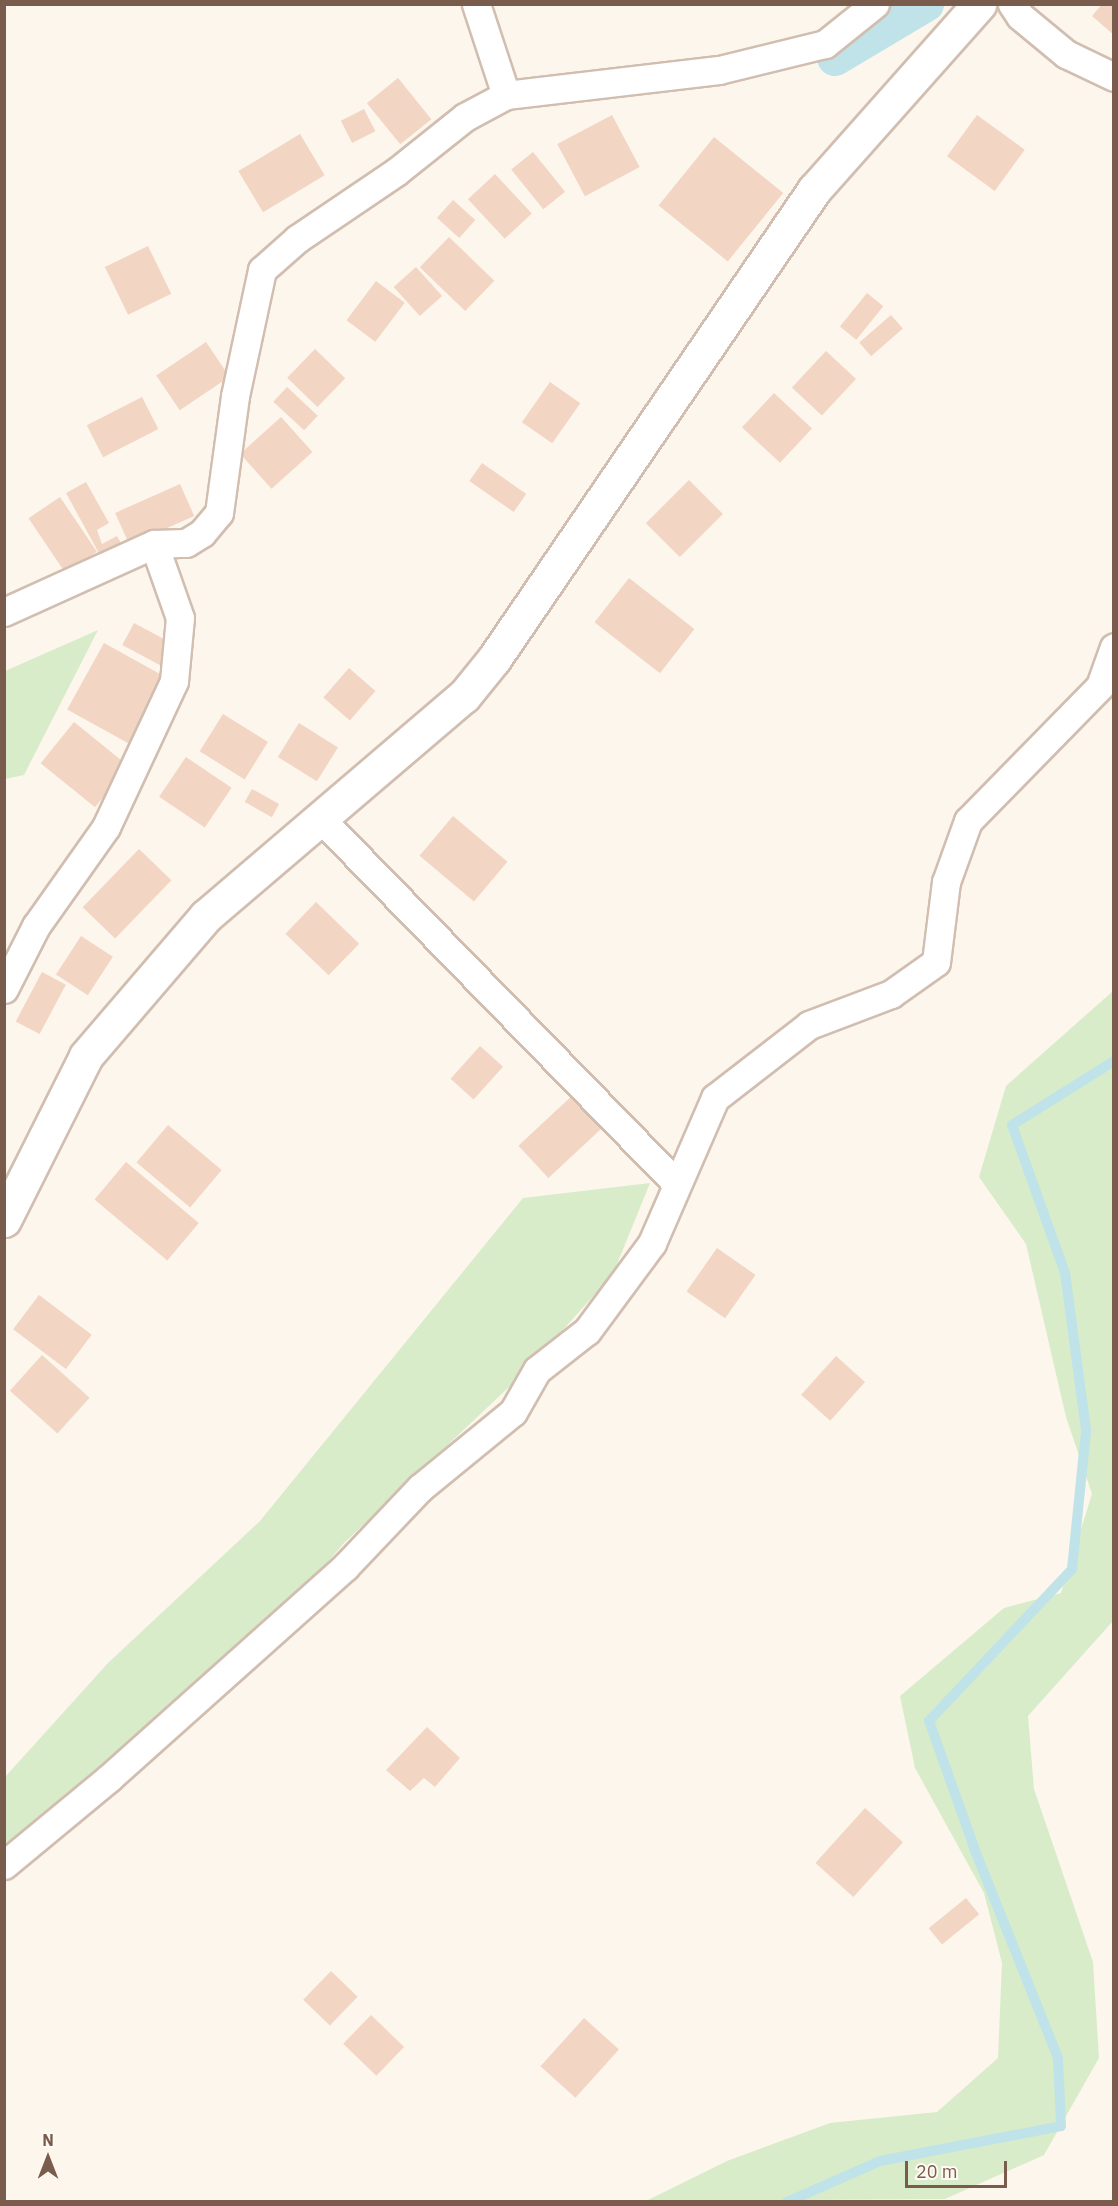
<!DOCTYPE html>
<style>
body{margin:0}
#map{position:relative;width:1118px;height:2206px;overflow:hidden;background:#fdf6ec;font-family:"IBM Plex Sans",sans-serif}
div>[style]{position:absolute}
.green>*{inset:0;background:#d8ecc9}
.stream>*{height:10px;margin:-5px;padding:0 5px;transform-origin:5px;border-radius:5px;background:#bfe3e8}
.canal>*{height:36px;margin:-18px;padding:0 18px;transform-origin:18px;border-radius:18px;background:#bfe3e8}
.building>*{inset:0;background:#f3d5c3;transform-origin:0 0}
.roads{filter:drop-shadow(2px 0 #d1beb0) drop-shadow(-2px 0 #d1beb0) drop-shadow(0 2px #d1beb0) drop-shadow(0 -2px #d1beb0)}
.minor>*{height:27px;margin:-13.5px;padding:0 13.5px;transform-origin:13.5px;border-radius:13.5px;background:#fff}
.tertiary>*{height:33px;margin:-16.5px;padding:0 16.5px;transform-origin:16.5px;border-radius:16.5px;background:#fff}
span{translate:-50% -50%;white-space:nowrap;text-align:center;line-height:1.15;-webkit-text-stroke:4.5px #fffaf3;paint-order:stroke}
.frame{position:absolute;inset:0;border:6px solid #7a5c4d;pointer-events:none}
.north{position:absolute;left:18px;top:2128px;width:60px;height:60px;-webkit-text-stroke:4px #fffaf3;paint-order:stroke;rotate:0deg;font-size:16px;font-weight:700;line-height:24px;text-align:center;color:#7a5c4d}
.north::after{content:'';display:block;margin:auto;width:21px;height:27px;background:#7a5c4d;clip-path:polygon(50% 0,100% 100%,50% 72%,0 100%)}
.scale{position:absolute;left:905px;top:2161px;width:102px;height:27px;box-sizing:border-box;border:3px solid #7a5c4d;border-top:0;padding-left:8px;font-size:18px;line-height:21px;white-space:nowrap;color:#7a5c4d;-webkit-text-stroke:4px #fffaf3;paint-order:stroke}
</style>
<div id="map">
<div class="green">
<i style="clip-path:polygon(98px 630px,24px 775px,5px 779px,5px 671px)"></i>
<i style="clip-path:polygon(1113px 991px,1113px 1621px,1028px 1716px,1034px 1789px,1093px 1962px,1099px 2058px,1044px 2155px,945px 2199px,646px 2201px,727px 2161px,830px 2123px,937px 2112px,998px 2058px,1002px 1963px,984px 1893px,915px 1768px,900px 1696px,1004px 1608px,1061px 1593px,1092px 1494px,1066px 1417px,1026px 1244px,979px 1177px,1006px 1086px)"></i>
<i style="clip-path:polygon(650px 1183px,613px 1274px,527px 1370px,344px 1543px,319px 1572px,5px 1856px,5px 1777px,108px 1663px,260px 1521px,523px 1198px)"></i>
</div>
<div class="stream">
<i style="left:787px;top:2202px;width:102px;rotate:-23.8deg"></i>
<i style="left:880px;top:2161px;width:184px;rotate:-10.9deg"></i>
<i style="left:1061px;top:2126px;width:68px;rotate:-92.5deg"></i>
<i style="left:1058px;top:2058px;width:224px;rotate:-111.8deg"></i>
<i style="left:975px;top:1850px;width:137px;rotate:-109.6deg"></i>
<i style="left:929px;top:1721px;width:209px;rotate:-46.7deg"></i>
<i style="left:1072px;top:1569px;width:140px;rotate:-84.2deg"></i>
<i style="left:1086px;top:1430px;width:158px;rotate:-97.6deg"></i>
<i style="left:1065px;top:1273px;width:157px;rotate:-109.7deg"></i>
<i style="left:1012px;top:1125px;width:120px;rotate:-32.1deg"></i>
</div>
<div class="canal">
<i style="left:835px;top:58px;width:106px;rotate:-30.7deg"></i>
</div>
<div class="building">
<i style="clip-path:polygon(1102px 4px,1114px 4px,1114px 35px,1092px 16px)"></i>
<i style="left:398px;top:78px;width:53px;height:40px;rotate:51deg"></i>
<i style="left:364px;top:109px;width:25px;height:26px;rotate:63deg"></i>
<i style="left:612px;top:115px;width:59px;height:62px;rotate:62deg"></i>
<i style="left:977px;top:115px;width:59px;height:51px;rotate:36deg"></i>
<i style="left:300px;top:134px;width:48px;height:72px;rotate:59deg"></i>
<i style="left:714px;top:137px;width:89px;height:88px;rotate:39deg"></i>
<i style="left:533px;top:152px;width:51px;height:28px;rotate:51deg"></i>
<i style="left:495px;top:174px;width:54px;height:37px;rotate:47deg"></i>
<i style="left:453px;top:200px;width:30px;height:24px;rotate:42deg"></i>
<i style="left:449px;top:237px;width:63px;height:42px;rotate:44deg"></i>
<i style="left:148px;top:246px;width:53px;height:48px;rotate:64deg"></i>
<i style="left:416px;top:267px;width:39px;height:30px;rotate:48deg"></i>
<i style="left:376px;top:281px;width:36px;height:49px;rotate:37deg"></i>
<i style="left:867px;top:293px;width:21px;height:43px;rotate:39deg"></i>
<i style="left:891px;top:315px;width:18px;height:42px;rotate:49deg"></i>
<i style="left:206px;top:342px;width:42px;height:60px;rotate:56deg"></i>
<i style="left:315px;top:349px;width:42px;height:40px;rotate:44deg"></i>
<i style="left:826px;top:351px;width:41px;height:50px;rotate:43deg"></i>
<i style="left:550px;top:382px;width:37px;height:49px;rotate:35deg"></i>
<i style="left:287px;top:387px;width:42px;height:20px;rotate:43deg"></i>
<i style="left:774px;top:393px;width:52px;height:47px;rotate:43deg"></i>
<i style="left:142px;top:397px;width:36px;height:62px;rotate:63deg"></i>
<i style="left:281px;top:417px;width:47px;height:55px;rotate:48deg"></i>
<i style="left:482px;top:463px;width:54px;height:22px;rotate:35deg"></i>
<i style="left:689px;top:480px;width:48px;height:61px;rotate:45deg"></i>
<i style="clip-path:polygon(86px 482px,109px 523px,97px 530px,102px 544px,117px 536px,122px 545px,101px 557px,66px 493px)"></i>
<i style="left:180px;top:484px;width:35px;height:71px;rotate:66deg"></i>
<i style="left:60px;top:497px;width:66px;height:38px;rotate:56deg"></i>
<i style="left:629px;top:578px;width:83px;height:56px;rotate:38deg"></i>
<i style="left:134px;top:623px;width:44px;height:25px;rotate:28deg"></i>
<i style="left:104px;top:643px;width:76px;height:76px;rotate:29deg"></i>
<i style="left:349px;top:668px;width:35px;height:39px;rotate:41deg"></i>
<i style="left:223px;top:714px;width:53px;height:44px;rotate:32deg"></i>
<i style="left:74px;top:722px;width:70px;height:53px;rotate:39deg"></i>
<i style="left:299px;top:723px;width:46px;height:40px;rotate:32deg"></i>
<i style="left:186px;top:757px;width:55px;height:48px;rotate:34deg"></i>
<i style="left:252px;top:789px;width:31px;height:15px;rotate:29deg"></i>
<i style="left:453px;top:816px;width:71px;height:52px;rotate:40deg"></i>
<i style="left:139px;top:849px;width:45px;height:81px;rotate:44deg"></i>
<i style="left:316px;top:902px;width:60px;height:44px;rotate:44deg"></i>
<i style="left:81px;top:936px;width:38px;height:46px;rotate:33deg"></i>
<i style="left:42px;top:972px;width:27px;height:56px;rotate:28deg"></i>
<i style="left:480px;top:1046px;width:31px;height:44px;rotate:42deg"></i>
<i style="left:574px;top:1094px;width:44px;height:76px;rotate:47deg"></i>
<i style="left:168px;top:1125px;width:70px;height:49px;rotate:40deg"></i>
<i style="left:126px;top:1162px;width:95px;height:49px;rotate:40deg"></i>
<i style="left:717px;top:1248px;width:47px;height:53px;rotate:35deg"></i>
<i style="left:39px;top:1295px;width:66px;height:43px;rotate:37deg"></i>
<i style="left:42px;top:1355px;width:64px;height:48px;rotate:42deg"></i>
<i style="left:836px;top:1356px;width:39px;height:52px;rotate:42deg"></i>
<i style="clip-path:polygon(427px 1727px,460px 1758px,435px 1787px,424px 1778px,410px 1791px,386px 1770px)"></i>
<i style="left:865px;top:1808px;width:51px;height:74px;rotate:42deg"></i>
<i style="left:966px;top:1898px;width:21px;height:48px;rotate:51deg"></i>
<i style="left:331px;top:1971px;width:37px;height:40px;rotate:44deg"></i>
<i style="left:371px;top:2015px;width:46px;height:40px;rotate:44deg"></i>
<i style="left:584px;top:2018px;width:47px;height:65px;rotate:42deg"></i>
</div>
<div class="roads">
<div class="minor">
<i style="left:476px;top:4px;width:96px;rotate:71.8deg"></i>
<i style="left:1012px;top:4px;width:14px;rotate:56deg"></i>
<i style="left:1020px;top:16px;width:60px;rotate:39.6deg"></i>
<i style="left:1066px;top:54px;width:53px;rotate:25.6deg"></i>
<i style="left:4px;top:612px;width:165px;rotate:-24.4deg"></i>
<i style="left:154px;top:544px;width:32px;rotate:-2deg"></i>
<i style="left:186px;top:543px;width:19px;rotate:-32deg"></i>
<i style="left:202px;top:533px;width:26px;rotate:-50deg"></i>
<i style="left:219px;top:513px;width:118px;rotate:-82.2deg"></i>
<i style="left:235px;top:396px;width:129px;rotate:-77.9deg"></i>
<i style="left:262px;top:270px;width:47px;rotate:-41.5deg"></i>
<i style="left:297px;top:239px;width:120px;rotate:-34.1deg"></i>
<i style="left:396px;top:172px;width:88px;rotate:-38.6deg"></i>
<i style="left:465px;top:117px;width:47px;rotate:-28.2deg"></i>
<i style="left:506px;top:95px;width:214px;rotate:-6.7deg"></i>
<i style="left:719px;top:70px;width:109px;rotate:-13.8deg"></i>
<i style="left:825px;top:44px;width:64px;rotate:-38.7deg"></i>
<i style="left:320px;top:818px;width:510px;rotate:45.72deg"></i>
<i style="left:4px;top:989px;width:71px;rotate:-63.1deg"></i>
<i style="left:36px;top:926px;width:121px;rotate:-54.7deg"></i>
<i style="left:106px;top:827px;width:161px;rotate:-65deg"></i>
<i style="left:174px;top:681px;width:63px;rotate:-84.6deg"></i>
<i style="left:180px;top:618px;width:78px;rotate:-109.4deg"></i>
<i style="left:4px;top:1865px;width:136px;rotate:-39.6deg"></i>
<i style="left:109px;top:1778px;width:317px;rotate:-41.8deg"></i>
<i style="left:345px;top:1567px;width:109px;rotate:-46.5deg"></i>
<i style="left:420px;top:1488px;width:120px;rotate:-39.3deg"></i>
<i style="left:513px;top:1412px;width:48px;rotate:-60.3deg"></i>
<i style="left:537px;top:1370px;width:63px;rotate:-38deg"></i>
<i style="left:587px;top:1331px;width:109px;rotate:-53.5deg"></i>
<i style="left:652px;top:1243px;width:158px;rotate:-66.5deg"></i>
<i style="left:715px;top:1098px;width:119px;rotate:-37.8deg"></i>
<i style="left:809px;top:1025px;width:88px;rotate:-20.7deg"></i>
<i style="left:891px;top:994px;width:55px;rotate:-35.4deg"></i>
<i style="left:936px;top:962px;width:81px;rotate:-82.9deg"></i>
<i style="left:946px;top:882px;width:65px;rotate:-70.2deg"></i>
<i style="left:968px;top:821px;width:189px;rotate:-45.6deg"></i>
<i style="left:1100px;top:686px;width:41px;rotate:-70.3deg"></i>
</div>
<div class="tertiary">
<i style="left:4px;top:1220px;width:183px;rotate:-63.4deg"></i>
<i style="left:86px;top:1056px;width:184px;rotate:-49.4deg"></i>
<i style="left:206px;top:916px;width:339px;rotate:-40.5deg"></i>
<i style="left:464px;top:696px;width:48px;rotate:-51deg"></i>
<i style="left:494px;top:659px;width:568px;rotate:-55.69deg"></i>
<i style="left:814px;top:190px;width:249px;rotate:-48.4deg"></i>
</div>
</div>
<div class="frame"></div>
<div class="north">N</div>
<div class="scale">20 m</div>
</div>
